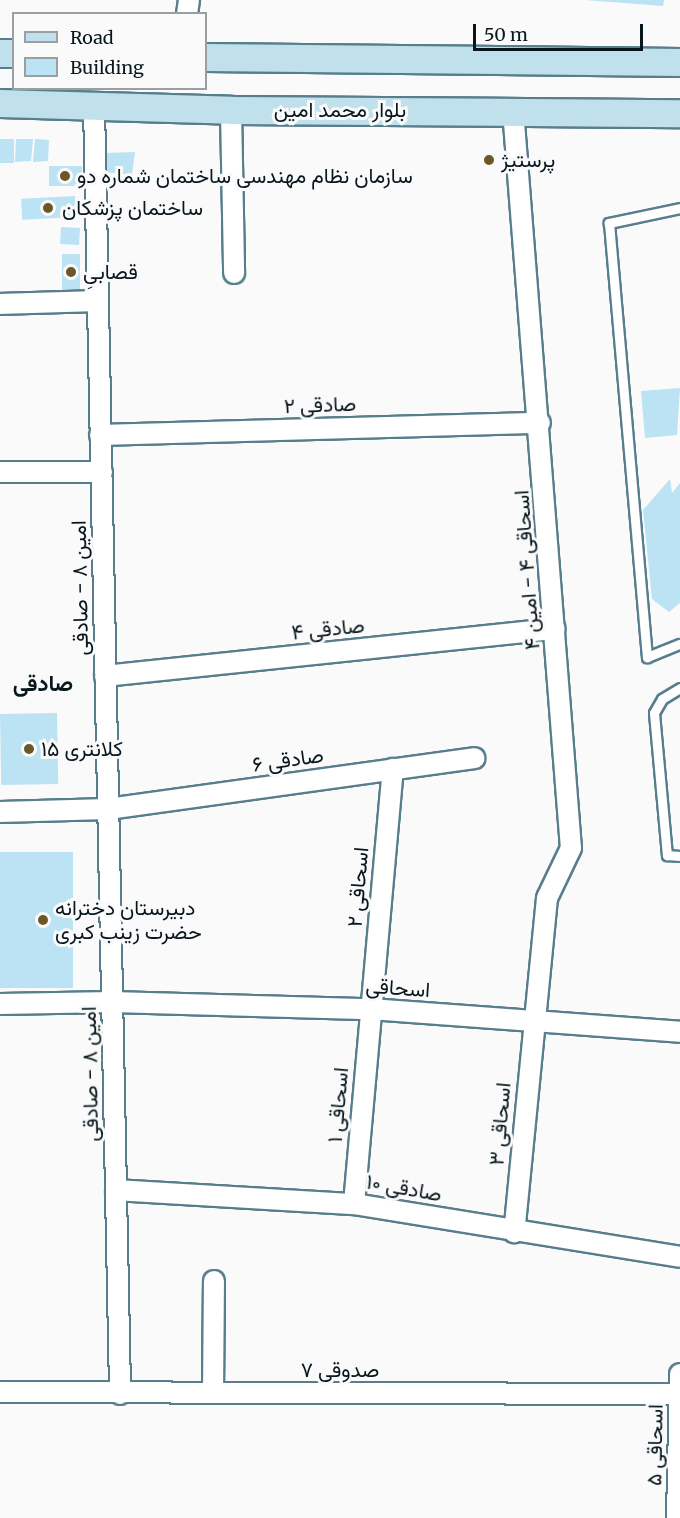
<!DOCTYPE html>
<meta charset="utf-8">
<style>
body{margin:0}
#map{position:relative;width:680px;height:1518px;overflow:hidden;background:#fafafa;font-family:Merriweather,Vazirmatn,serif}
div>[style]{position:absolute}
.building>*{inset:0;background:#bbe3f4;transform-origin:0 0}
.roads{filter:drop-shadow(2px 0 #587e8d) drop-shadow(-2px 0 #587e8d) drop-shadow(0 2px #587e8d) drop-shadow(0 -2px #587e8d)}
.service>*{height:9px;margin:-4.5px;padding:0 4.5px;transform-origin:4.5px;border-radius:4.5px;background:#fff}
.minor>*{height:20px;margin:-10px;padding:0 10px;transform-origin:10px;border-radius:10px;background:#fff}
.secondary>*{height:27px;margin:-13.5px;padding:0 13.5px;transform-origin:13.5px;border-radius:13.5px;background:#c0e0eb}
.dots>*{width:16px;height:16px;translate:-50% -50%;box-sizing:border-box;border:3px solid #fafafa;border-radius:50%}
span{translate:-50% -50%;white-space:nowrap;text-align:center;line-height:1.15;-webkit-text-stroke:6px #fafafa;paint-order:stroke}
.street-label{font-size:21px;color:#08171d}
.poi-label{font-size:21px;color:#08171d}
.left{translate:0 -50%;text-align:left}
.neighbourhood-label{font-size:22px;color:#08171d;font-weight:700}
.legend{position:absolute;left:12px;top:12px;width:195px;height:78px;box-sizing:border-box;background:#fafafa;border:2px solid #999fa2;margin:0;padding:8px 10px;list-style:none;font-size:18px;color:#08171d}
.legend li{display:flex;align-items:center;gap:12px;height:30px}
.legend b{width:30px;border:2px solid #999fa2}
.scale{position:absolute;left:473px;top:24px;width:170px;height:27px;box-sizing:border-box;border:3px solid #08171d;border-top:0;padding-left:8px;font-size:18px;line-height:21px;white-space:nowrap;color:#08171d;-webkit-text-stroke:4px #fafafa;paint-order:stroke}
</style>
<div id="map">
<div class="building">
<i style="clip-path:polygon(585px 0,664px 0,663px 6px)"></i>
<i style="left:0;top:139px;width:14px;height:24px"></i>
<i style="clip-path:polygon(16px 139px,33px 139px,31px 161px,15px 162px)"></i>
<i style="clip-path:polygon(35px 139px,49px 140px,48px 161px,33px 162px)"></i>
<i style="clip-path:polygon(135px 152px,132px 175px,105px 172px,104px 153px)"></i>
<i style="left:49px;top:166px;width:33px;height:20px"></i>
<i style="left:75px;top:196px;width:21px;height:54px;rotate:87deg"></i>
<i style="left:61px;top:227px;width:19px;height:17px;rotate:3deg"></i>
<i style="left:62px;top:254px;width:18px;height:36px"></i>
<i style="clip-path:polygon(680px 388px,677px 435px,645px 438px,641px 391px)"></i>
<i style="clip-path:polygon(670px 479px,672px 493px,680px 483px,680px 603px,669px 612px,652px 599px,643px 510px)"></i>
<i style="left:57px;top:713px;width:71px;height:57px;rotate:89deg"></i>
<i style="left:0;top:852px;width:73px;height:136px"></i>
</div>
<div class="roads">
<div class="service">
<i style="left:680px;top:208px;width:73px;rotate:168.1deg"></i>
<i style="left:609px;top:223px;width:436px;rotate:85deg"></i>
<i style="left:647px;top:657px;width:35px;rotate:-22deg"></i>
<i style="left:680px;top:688px;width:21px;rotate:149deg"></i>
<i style="left:662px;top:699px;width:16px;rotate:120deg"></i>
<i style="left:654px;top:713px;width:143px;rotate:84.8deg"></i>
<i style="left:667px;top:855px;width:13px;rotate:4deg"></i>
</div>
<div class="minor">
<i style="left:187px;top:14px;width:14px;rotate:-82deg"></i>
<i style="left:94px;top:105px;width:1289px;rotate:88.84deg"></i>
<i style="left:231px;top:110px;width:163px;rotate:88.9deg"></i>
<i style="left:513px;top:110px;width:740px;rotate:85.51deg"></i>
<i style="left:571px;top:848px;width:55px;rotate:115.6deg"></i>
<i style="left:547px;top:898px;width:336px;rotate:95.6deg"></i>
<i style="left:0;top:304px;width:97px;rotate:-1.8deg"></i>
<i style="left:100px;top:435px;width:440px;rotate:-1.6deg"></i>
<i style="left:0;top:472px;width:102px"></i>
<i style="left:105px;top:676px;width:452px;rotate:-6deg"></i>
<i style="left:0;top:812px;width:108px;rotate:-1.6deg"></i>
<i style="left:108px;top:809px;width:370px;rotate:-7.9deg"></i>
<i style="left:0;top:1004px;width:112px;rotate:-1deg"></i>
<i style="left:112px;top:1002px;width:258px;rotate:1.6deg"></i>
<i style="left:370px;top:1009px;width:311px;rotate:4.2deg"></i>
<i style="left:116px;top:1190px;width:238px;rotate:3.4deg"></i>
<i style="left:354px;top:1204px;width:330px;rotate:9.2deg"></i>
<i style="left:354px;top:1204px;width:437px;rotate:-84.9deg"></i>
<i style="left:0;top:1392px;width:680px;rotate:0.17deg"></i>
<i style="left:213px;top:1393px;width:112px;rotate:-89.5deg"></i>
<i style="left:677px;top:1518px;width:144px;rotate:-88.8deg"></i>
</div>
<div class="secondary">
<i style="left:0;top:53px;width:14px"></i>
<i style="left:206px;top:57px;width:474px;rotate:0.6deg"></i>
<i style="left:0;top:103px;width:231px;rotate:1.7deg"></i>
<i style="left:231px;top:110px;width:449px;rotate:0.4deg"></i>
</div>
</div>
<div class="dots">
<i style="left:489px;top:160px;background:#6c5826"></i>
<i style="left:65px;top:176px;background:#6c5826"></i>
<i style="left:48px;top:208px;background:#6c5826"></i>
<i style="left:71px;top:272px;background:#6c5826"></i>
<i style="left:29px;top:749px;background:#6c5826"></i>
<i style="left:43px;top:920px;background:#6c5826"></i>
</div>
<div class="street-label">
<span style="left:340px;top:110px">بلوار محمد امین</span>
<span style="left:320px;top:405px;rotate:-2deg">صادقی ۲</span>
<span style="left:527px;top:570px;rotate:-94deg">اسحاقی ۴ - امین ۴</span>
<span style="left:80px;top:588px;rotate:-91deg">امین ۸ - صادقی</span>
<span style="left:328px;top:629px;rotate:-6deg">صادقی ۴</span>
<span style="left:288px;top:760px;rotate:-8deg">صادقی ۶</span>
<span style="left:358px;top:887px;rotate:-85deg">اسحاقی ۲</span>
<span style="left:398px;top:988px;rotate:4deg">اسحاقی</span>
<span style="left:90px;top:1074px;rotate:-91deg">امین ۸ - صادقی</span>
<span style="left:338px;top:1105px;rotate:-85deg">اسحاقی ۱</span>
<span style="left:500px;top:1124px;rotate:-85deg">اسحاقی ۳</span>
<span style="left:404px;top:1188px;rotate:10deg">صادقی ۱۰</span>
<span style="left:340px;top:1370px">صدوقی ۷</span>
<span style="left:655px;top:1445px;rotate:-89deg">اسحاقی ۵</span>
</div>
<div class="poi-label">
<span class="left" style="left:501px;top:160px">پرستیژ</span>
<span class="left" style="left:77px;top:176px">سازمان نظام مهندسی ساختمان شماره دو</span>
<span class="left" style="left:62px;top:208px">ساختمان پزشکان</span>
<span class="left" style="left:83px;top:272px">قصابیِ</span>
<span class="left" style="left:41px;top:749px">کلانتری ۱۵</span>
<span class="left" style="left:55px;top:920px">دبیرستان دخترانه<br>حضرت زینب کبری</span>
</div>
<div class="neighbourhood-label">
<span style="left:43px;top:684px">صادقی</span>
</div>
<ul class="legend">
<li><b style="height:8px;background:#c0e0eb"></b>Road</li>
<li><b style="height:16px;background:#bbe3f4"></b>Building</li>
</ul>
<div class="scale">50 m</div>
</div>
